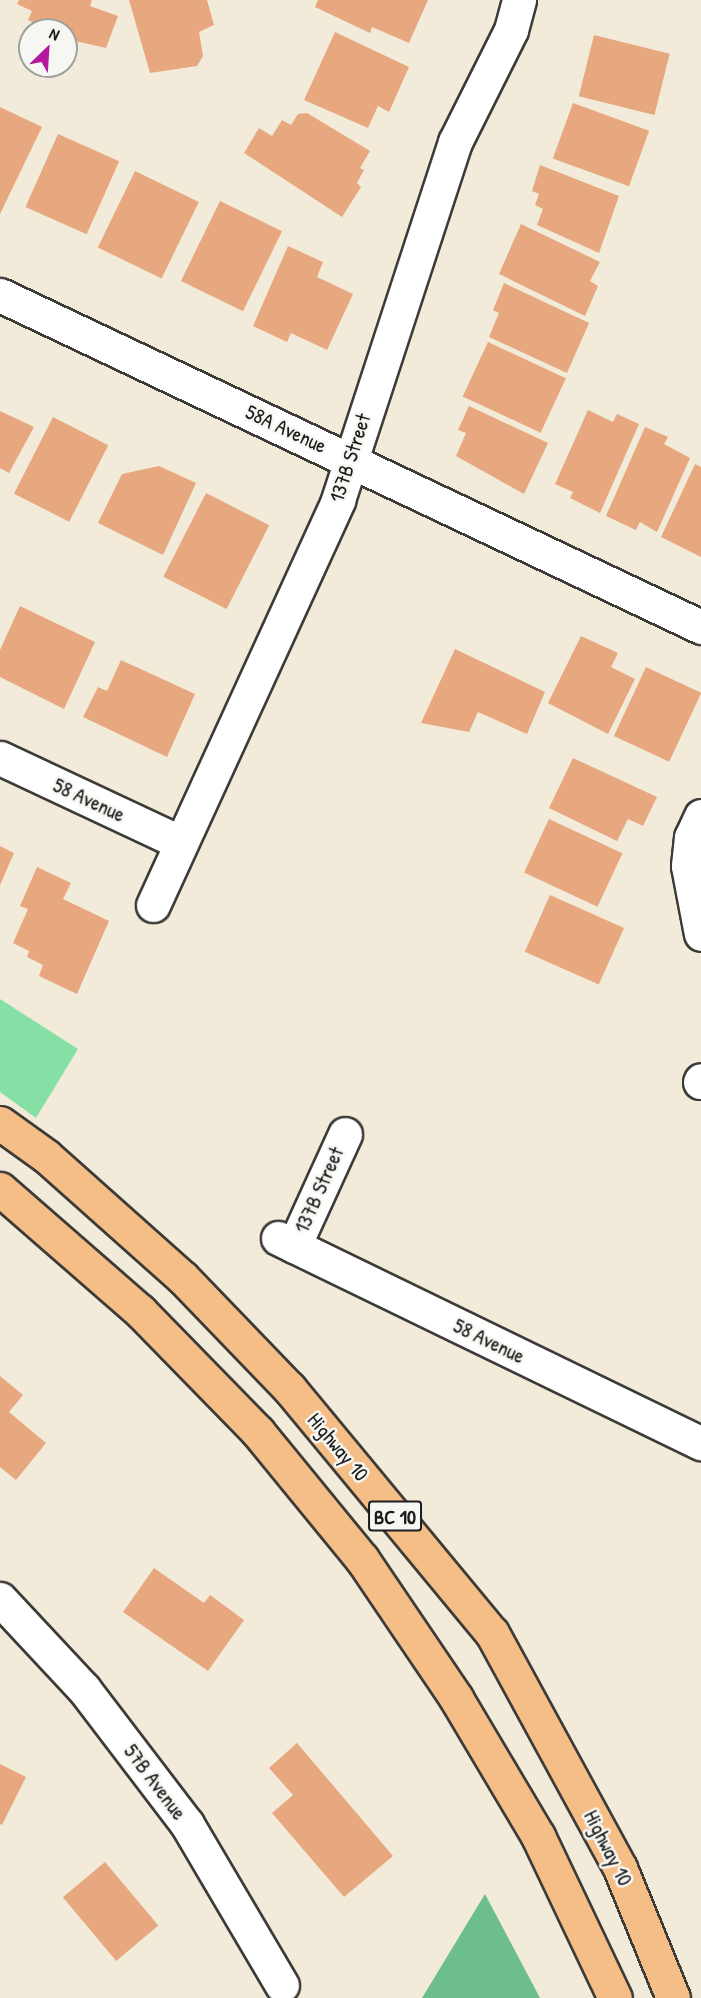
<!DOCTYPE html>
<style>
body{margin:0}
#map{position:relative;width:701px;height:1998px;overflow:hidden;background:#f2ebda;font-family:"Patrick Hand",sans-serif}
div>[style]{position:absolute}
.green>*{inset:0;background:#86dfa4}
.forest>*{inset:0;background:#6cbe8a}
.building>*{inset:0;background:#e7a87f;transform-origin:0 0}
.roads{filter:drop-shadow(2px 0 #3c3b38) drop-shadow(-2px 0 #3c3b38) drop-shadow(0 2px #3c3b38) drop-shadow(0 -2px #3c3b38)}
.minor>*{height:33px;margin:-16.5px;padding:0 16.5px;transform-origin:16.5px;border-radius:16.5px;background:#fff}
.highway>*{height:33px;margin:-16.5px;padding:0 16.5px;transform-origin:16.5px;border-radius:16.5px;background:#f6be87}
span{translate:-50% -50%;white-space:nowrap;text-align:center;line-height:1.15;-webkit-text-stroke:5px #f6f6f2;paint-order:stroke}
.shield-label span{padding:2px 4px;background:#f6f6f2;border:2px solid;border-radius:4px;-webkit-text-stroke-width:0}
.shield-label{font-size:20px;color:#1c1c1c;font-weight:700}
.street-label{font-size:21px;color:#1c1c1c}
.north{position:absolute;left:18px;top:18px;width:60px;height:60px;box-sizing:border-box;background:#f6f6f2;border:2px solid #9f9f9c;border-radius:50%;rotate:25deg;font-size:16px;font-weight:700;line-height:24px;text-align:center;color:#1c1c1c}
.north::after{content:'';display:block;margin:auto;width:21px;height:27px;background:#b5179e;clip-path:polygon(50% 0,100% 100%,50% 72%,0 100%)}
</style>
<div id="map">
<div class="green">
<i style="clip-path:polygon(0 999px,78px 1049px,36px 1118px,0 1092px)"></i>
</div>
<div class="forest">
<i style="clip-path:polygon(485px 1894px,540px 1998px,422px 1998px)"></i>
</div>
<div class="building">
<i style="clip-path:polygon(19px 0,92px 0,90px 6px,118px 16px,106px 48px,71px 40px,66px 38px,66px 30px,49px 30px,28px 20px,32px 11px,17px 4px)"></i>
<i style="clip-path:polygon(129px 0,207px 0,214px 25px,199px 32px,203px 56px,197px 66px,150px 73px)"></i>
<i style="clip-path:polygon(318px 0,428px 0,409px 43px,372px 27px,370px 33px,315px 7px)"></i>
<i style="clip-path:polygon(335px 32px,409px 67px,389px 112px,378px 106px,368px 128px,304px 100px)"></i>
<i style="left:594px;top:35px;width:78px;height:63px;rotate:14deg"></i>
<i style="left:573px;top:103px;width:81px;height:59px;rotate:20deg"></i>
<i style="clip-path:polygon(0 107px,42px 127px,0 214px)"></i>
<i style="clip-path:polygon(307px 113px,370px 151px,360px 168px,364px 170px,357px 183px,361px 187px,342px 217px,244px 153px,259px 128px,272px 136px,282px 120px,291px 125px,298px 114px)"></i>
<i style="left:58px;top:134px;width:67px;height:80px;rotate:24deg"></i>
<i style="clip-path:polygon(540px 165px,619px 196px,599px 253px,537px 225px,543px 209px,535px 205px,539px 194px,532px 191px)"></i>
<i style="left:135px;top:171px;width:71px;height:85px;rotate:26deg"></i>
<i style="left:220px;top:201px;width:69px;height:89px;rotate:26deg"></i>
<i style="clip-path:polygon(521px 224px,600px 262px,590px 281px,598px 286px,585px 316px,499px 274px)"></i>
<i style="clip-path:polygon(288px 246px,323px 262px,317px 277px,353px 294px,327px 350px,291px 333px,287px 342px,253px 326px)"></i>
<i style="clip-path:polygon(504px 283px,589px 323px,567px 373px,489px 337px,499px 313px,493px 310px)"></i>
<i style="left:488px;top:342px;width:86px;height:60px;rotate:25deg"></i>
<i style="clip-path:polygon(469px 406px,548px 443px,524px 494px,456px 456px,466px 433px,458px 430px)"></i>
<i style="clip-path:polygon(588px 410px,613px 422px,617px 414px,639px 424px,600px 513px,570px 498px,573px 492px,555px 484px)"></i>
<i style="clip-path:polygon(0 411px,34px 427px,9px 473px,0 468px)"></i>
<i style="left:53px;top:417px;width:62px;height:86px;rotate:27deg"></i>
<i style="clip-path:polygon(645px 427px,668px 437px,664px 444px,690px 458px,657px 532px,640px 522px,636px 530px,606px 516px)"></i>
<i style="clip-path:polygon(695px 464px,701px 467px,701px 557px,661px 537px)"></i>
<i style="clip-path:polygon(159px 466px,196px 483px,163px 555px,98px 523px,122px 474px)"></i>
<i style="left:206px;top:493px;width:71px;height:94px;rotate:27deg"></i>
<i style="clip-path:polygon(20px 606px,95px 642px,64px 709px,0 677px,0 650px)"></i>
<i style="clip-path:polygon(581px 636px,618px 653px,611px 667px,635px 679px,608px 734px,548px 703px)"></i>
<i style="clip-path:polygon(455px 649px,545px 692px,527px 734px,478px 712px,469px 732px,421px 723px)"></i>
<i style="clip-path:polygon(121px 660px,195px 694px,167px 757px,83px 717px,98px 687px,107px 691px)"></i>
<i style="left:646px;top:667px;width:61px;height:76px;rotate:25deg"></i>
<i style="clip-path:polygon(573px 758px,657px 797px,643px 826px,628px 819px,617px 841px,549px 808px)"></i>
<i style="left:549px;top:819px;width:81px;height:59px;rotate:25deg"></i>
<i style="clip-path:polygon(0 846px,14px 853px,0 885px)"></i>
<i style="clip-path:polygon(37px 867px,71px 883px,63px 899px,109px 921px,77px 994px,39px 976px,43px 965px,27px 957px,29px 951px,13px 943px,28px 909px,20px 906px)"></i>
<i style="left:550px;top:895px;width:81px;height:62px;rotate:24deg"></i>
<i style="clip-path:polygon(0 1376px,23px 1395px,9px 1412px,46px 1443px,16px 1480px,0 1467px)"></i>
<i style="clip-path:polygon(154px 1568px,204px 1603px,210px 1595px,244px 1620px,208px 1671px,123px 1612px)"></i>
<i style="clip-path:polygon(297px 1743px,393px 1856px,344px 1897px,272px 1813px,293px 1795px,269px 1768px)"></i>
<i style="clip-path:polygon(0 1764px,26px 1777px,2px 1825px,0 1824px)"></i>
<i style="left:105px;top:1862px;width:83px;height:55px;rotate:50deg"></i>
</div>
<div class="roads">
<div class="minor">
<i style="left:0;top:295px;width:776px;rotate:25.34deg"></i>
<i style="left:0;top:758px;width:198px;rotate:25.1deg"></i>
<i style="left:701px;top:816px;width:23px;rotate:115deg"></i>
<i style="left:691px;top:837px;width:29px;rotate:96deg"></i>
<i style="left:688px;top:866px;width:69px;rotate:79.2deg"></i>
<i style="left:153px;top:905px;width:445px;rotate:-65.4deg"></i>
<i style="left:338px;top:500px;width:377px;rotate:-71.9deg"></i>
<i style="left:455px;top:142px;width:125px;rotate:-63.4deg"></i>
<i style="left:511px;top:30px;width:31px;rotate:-75deg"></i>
<i style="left:700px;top:1082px;width:2px;rotate:-63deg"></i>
<i style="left:278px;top:1238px;width:470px;rotate:25.9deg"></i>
<i style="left:294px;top:1246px;width:123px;rotate:-65.5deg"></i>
<i style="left:0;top:1599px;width:123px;rotate:47deg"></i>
<i style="left:84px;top:1689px;width:170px;rotate:52.7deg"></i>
<i style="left:187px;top:1824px;width:187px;rotate:59.5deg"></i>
</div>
<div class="highway">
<i style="left:0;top:1123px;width:57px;rotate:35.7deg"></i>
<i style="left:46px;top:1156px;width:183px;rotate:41.7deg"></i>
<i style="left:183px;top:1278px;width:153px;rotate:46.1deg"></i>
<i style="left:289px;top:1388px;width:318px;rotate:50.4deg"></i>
<i style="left:492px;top:1633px;width:268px;rotate:61.4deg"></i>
<i style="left:620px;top:1868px;width:140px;rotate:67.8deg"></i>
<i style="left:0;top:1189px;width:186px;rotate:41.1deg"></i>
<i style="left:140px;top:1311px;width:169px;rotate:45.7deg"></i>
<i style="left:258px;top:1432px;width:164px;rotate:50.7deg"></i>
<i style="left:362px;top:1559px;width:168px;rotate:55.9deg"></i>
<i style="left:456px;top:1698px;width:161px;rotate:59.3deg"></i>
<i style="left:538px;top:1836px;width:179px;rotate:64.6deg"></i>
</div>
</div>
<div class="shield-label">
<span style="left:395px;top:1516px">BC 10</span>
</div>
<div class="street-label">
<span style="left:286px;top:429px;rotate:25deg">58A Avenue</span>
<span style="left:350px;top:458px;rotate:-72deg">137B Street</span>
<span style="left:89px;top:800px;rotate:25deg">58 Avenue</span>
<span style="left:319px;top:1190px;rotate:-66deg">137B Street</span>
<span style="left:489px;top:1341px;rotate:26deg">58 Avenue</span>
<span style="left:338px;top:1447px;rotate:50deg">Highway 10</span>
<span style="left:155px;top:1782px;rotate:53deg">57B Avenue</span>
<span style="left:608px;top:1848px;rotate:63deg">Highway 10</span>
</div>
<div class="north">N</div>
</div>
